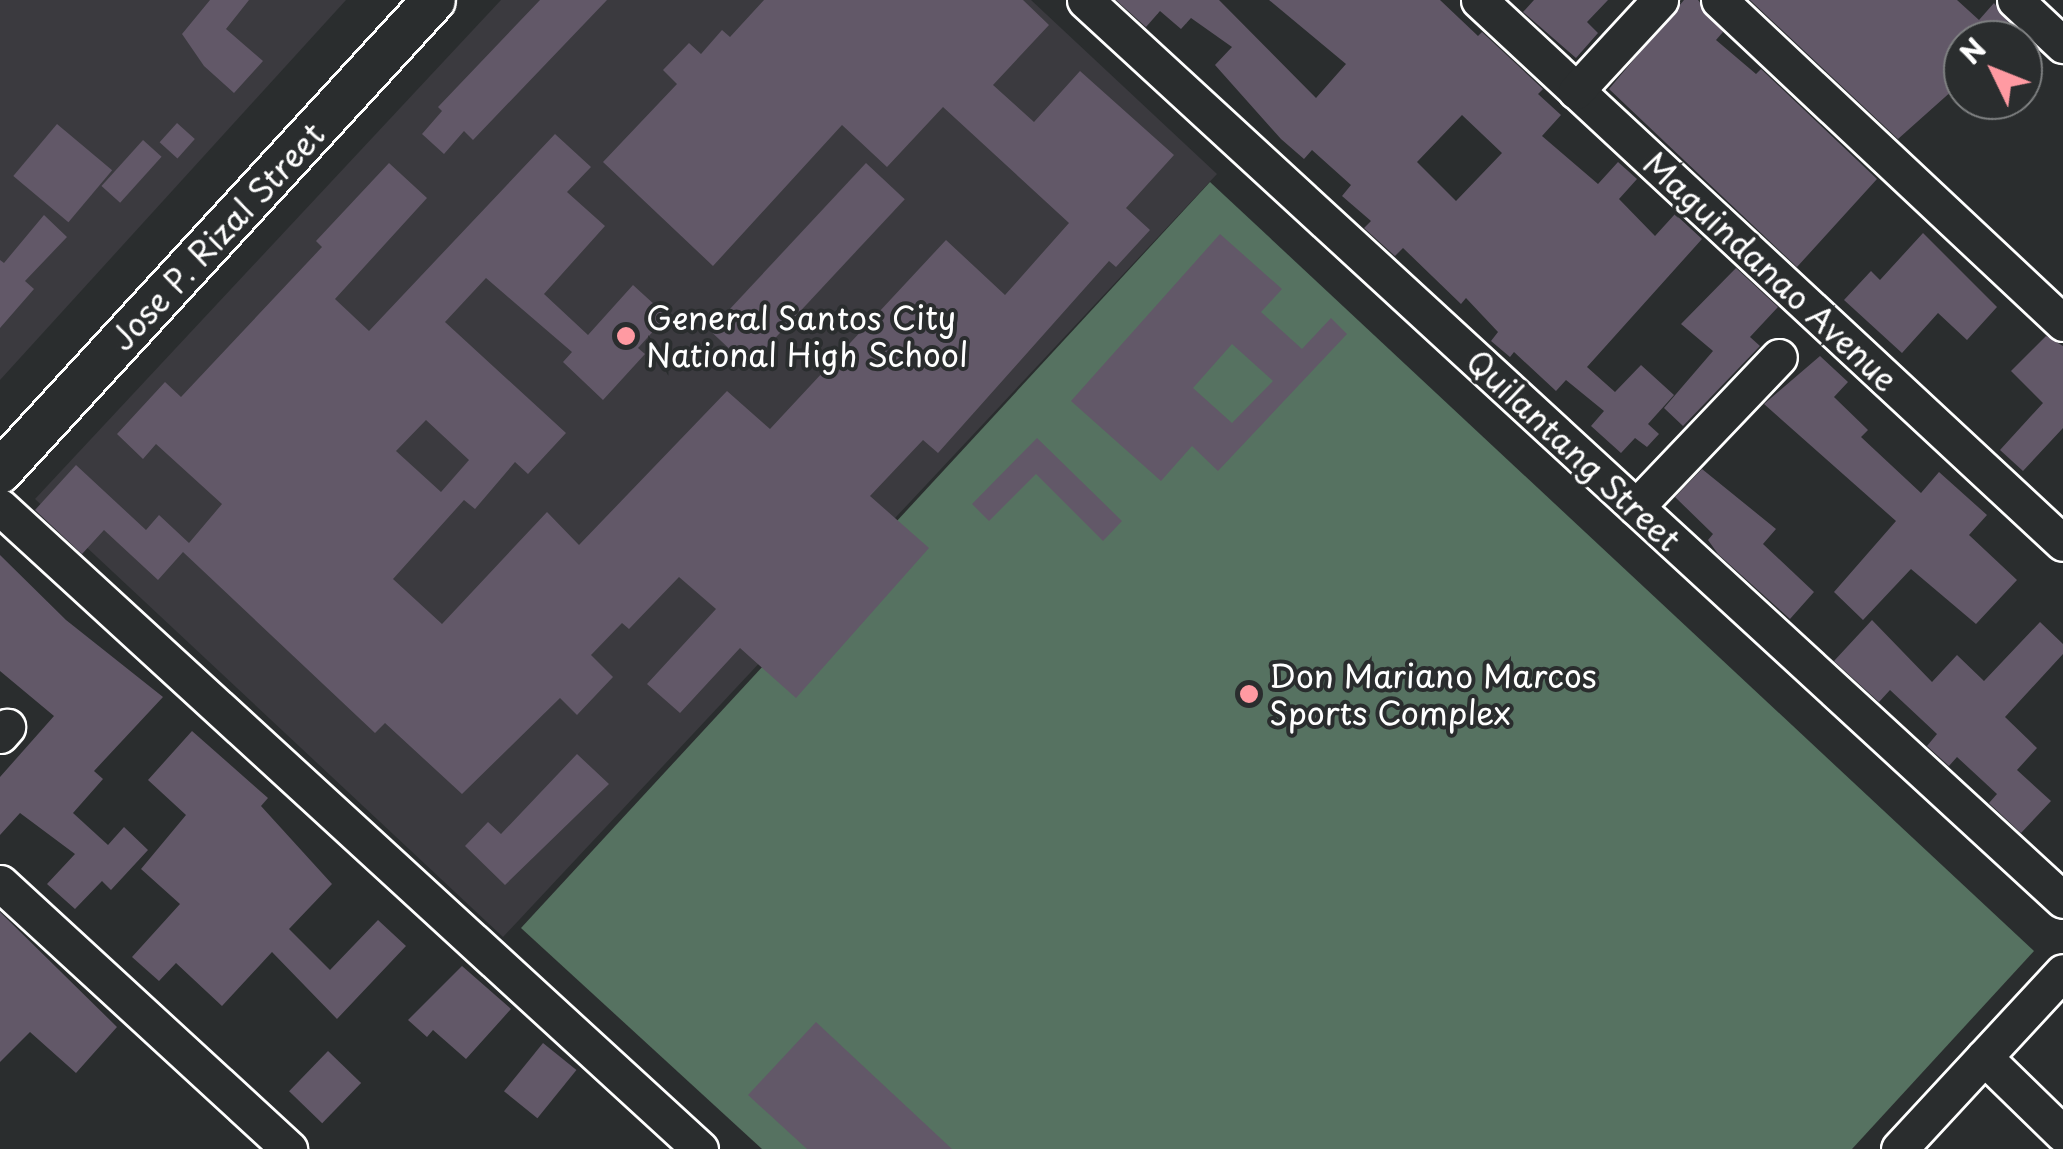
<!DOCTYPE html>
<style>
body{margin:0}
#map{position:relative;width:2063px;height:1149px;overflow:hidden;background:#2a2d2e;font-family:"Playpen Sans",sans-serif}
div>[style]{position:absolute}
.built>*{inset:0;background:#3b3a3f}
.green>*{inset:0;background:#567261}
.building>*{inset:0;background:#625868;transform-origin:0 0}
.roads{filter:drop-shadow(2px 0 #fff) drop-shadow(-2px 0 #fff) drop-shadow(0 2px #fff) drop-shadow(0 -2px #fff)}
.minor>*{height:35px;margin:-17.5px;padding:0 17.5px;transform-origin:17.5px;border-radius:17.5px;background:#2a2d2e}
.tertiary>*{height:42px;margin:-21px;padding:0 21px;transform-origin:21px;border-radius:21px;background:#2a2d2e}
.dots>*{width:28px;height:28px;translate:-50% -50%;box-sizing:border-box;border:5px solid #2a2d2e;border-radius:50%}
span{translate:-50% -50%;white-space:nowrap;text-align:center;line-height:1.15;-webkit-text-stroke:8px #2a2d2e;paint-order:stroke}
.street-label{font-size:32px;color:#fff}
.poi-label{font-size:32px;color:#fff}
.left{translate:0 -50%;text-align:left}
.north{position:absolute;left:1943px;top:20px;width:100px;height:100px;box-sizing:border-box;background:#2a2d2e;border:2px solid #7f8182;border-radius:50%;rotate:313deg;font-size:28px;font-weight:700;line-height:40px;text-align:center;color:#fff}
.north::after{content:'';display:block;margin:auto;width:35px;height:45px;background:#ff9aa2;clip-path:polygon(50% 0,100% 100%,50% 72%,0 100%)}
</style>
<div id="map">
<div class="built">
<i style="clip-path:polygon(0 0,346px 0,0 380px)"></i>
<i style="clip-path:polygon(501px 0,1031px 0,1217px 174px,503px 937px,35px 499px)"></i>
</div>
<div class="green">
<i style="clip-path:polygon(1210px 182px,2034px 951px,1852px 1149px,762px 1149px,521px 928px)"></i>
</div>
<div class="building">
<i style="clip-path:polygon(210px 0,249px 0,226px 29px,263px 61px,234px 93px,204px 66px,182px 34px)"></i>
<i style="clip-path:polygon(540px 0,607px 0,473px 140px,464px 131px,444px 154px,422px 134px,442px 111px,438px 107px)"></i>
<i style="clip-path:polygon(evenodd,764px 0,1023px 0,1049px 25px,993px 85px,1034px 122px,1080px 71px,1174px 155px,1126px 208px,1150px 230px,1116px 267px,1109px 261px,938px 453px,923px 440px,870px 496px,929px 548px,796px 698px,740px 648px,680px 713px,647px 684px,716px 609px,679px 577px,629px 629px,622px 623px,591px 655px,613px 677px,577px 715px,560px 698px,462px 794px,385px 723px,375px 733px,183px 552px,158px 580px,104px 530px,82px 554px,35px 510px,76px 465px,146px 530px,159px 515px,189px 543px,222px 504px,156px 444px,143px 459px,117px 434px,165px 382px,181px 397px,322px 247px,316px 241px,389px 163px,427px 198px,335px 299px,369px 331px,555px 134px,591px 167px,567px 192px,605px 226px,544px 294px,588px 335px,633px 285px,667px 316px,638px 348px,645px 354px,603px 400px,563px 362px,572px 352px,486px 278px,445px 322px,566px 433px,528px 474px,515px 462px,475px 509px,464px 500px,393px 579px,442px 624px,547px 512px,579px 545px,727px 391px,770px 429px,946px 240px,1005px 295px,1069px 223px,943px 107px,887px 167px,842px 125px,713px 266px,603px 162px,677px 84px,663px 70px,689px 43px,701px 54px,722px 30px,730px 37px,764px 0,426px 420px,469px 460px,441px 492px,396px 451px,426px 420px)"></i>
<i style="clip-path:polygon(evenodd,1116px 0,1219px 0,1316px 98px,1346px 64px,1269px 0,1440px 0,1478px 36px,1482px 32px,1543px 89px,1538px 94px,1561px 115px,1542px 136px,1598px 184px,1618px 162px,1637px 179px,1619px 199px,1655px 236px,1675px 214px,1702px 239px,1587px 367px,1615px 392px,1641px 365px,1674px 395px,1648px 424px,1659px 434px,1647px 447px,1635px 438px,1621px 453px,1591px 426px,1604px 411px,1566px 380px,1556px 391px,1514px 352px,1510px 357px,1491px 341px,1498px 332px,1466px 298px,1461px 304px,1403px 248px,1395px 256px,1364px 228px,1371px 221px,1342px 196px,1351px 185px,1312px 150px,1304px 159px,1281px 139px,1215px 65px,1232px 47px,1191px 18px,1181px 29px,1160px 11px,1146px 27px,1116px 0,1462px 115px,1502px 153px,1456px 201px,1417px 162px,1462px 115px)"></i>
<i style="clip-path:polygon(1534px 0,1608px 0,1587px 22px,1598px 33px,1576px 58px,1523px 12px)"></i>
<i style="clip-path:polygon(1684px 0,1698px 0,1723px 32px,1716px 40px,1756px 74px,1761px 69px,1877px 179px,1797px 267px,1609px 89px)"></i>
<i style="clip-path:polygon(1750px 0,1957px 0,1979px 20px,1994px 3px,2010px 25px,2003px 40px,1963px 40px,1963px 81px,1898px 139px)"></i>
<i style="left:177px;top:123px;width:24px;height:26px;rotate:42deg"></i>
<i style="left:57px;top:124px;width:72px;height:68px;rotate:40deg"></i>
<i style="left:143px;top:140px;width:25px;height:62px;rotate:42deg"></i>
<i style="left:866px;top:163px;width:53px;height:229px;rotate:43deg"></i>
<i style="clip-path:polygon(44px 215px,67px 237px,25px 281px,34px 289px,0 328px,0 260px,4px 263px)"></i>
<i style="clip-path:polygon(1923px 233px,1997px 307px,1967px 340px,1938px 313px,1902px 353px,1844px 300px,1871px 271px,1880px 280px)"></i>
<i style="clip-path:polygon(evenodd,1220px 234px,1282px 289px,1261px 312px,1302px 349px,1331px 318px,1347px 334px,1218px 471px,1192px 446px,1161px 481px,1071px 401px,1220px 234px,1232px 344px,1273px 381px,1232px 423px,1193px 388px,1232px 344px)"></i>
<i style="clip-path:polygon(1736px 268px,1778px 307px,1750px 337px,1760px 346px,1683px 426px,1664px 408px,1713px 351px,1681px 324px)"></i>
<i style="clip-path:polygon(2046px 336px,2063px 346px,2063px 428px,2023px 471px,2000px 450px,2043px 403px,2011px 371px)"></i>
<i style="clip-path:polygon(1820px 356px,1848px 382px,1834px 397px,1868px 430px,1861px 437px,1921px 493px,1939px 472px,1987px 515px,1969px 535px,2017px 580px,1976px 624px,1911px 569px,1863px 620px,1834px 592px,1896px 521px,1764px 404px)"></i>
<i style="clip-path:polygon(1037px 438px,1122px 521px,1103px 541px,1036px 474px,989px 521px,972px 504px)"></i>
<i style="clip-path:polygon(1702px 469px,1776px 529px,1763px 544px,1814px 592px,1790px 619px,1718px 554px,1708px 540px,1713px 534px,1675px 497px)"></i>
<i style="clip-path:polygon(0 555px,66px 620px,163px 697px,94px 771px,103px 779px,73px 813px,108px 845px,124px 827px,148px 850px,111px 890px,102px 881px,75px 909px,47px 884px,75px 854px,20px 813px,0 835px,0 777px,54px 716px,0 671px)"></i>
<i style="clip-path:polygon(1872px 620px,1932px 682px,1957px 655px,1984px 681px,2040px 622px,2063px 644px,2063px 654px,2005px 717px,2037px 748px,2017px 770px,2051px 801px,2021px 833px,1989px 803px,1997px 794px,1957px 757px,1949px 766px,1927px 746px,1937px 734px,1890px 690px,1879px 702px,1834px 661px)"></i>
<i style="clip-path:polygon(192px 731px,268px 798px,261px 806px,332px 884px,289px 929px,330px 970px,378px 920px,406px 946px,337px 1019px,272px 952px,222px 1006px,176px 963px,159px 981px,132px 957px,180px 904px,141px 869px,186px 815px,148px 780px)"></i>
<i style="clip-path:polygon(577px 754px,609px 784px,505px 885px,465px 846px,488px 822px,501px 834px)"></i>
<i style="clip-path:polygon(0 912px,117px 1027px,76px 1073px,30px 1032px,0 1062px)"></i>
<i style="clip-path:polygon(462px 966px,511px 1009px,466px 1059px,433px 1030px,427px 1037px,408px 1020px)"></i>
<i style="clip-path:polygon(816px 1022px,952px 1149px,807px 1149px,748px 1095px)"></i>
<i style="left:543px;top:1043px;width:43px;height:62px;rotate:39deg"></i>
<i style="left:328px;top:1051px;width:46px;height:56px;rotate:44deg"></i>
</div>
<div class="roads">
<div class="minor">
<i style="left:1085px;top:0;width:1329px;rotate:42.62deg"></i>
<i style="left:1479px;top:0;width:797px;rotate:42.92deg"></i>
<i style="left:1719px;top:0;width:472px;rotate:43.2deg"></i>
<i style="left:2015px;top:0;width:66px;rotate:43.2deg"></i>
<i style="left:1576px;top:91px;width:124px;rotate:-47.3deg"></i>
<i style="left:0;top:507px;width:950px;rotate:42.53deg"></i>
<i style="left:1636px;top:507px;width:207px;rotate:-46.4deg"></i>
<i style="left:0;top:735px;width:11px;rotate:-49deg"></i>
<i style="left:0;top:883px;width:393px;rotate:42.6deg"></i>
<i style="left:1984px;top:1057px;width:110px;rotate:44.3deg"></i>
<i style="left:1899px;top:1149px;width:241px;rotate:-47.2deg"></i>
</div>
<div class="tertiary">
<i style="left:0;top:472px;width:641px;rotate:-47.4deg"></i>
</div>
</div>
<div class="dots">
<i style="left:626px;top:336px;background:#ff9aa2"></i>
<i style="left:1249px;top:694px;background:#ff9aa2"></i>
</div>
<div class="street-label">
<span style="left:217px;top:236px;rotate:-47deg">Jose P. Rizal Street</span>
<span style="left:1771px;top:271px;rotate:43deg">Maguindanao Avenue</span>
<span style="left:1574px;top:450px;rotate:43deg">Quilantang Street</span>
</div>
<div class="poi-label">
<span class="left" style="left:646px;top:336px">General Santos City<br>National High School</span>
<span class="left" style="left:1269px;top:694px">Don Mariano Marcos<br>Sports Complex</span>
</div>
<div class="north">N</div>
</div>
